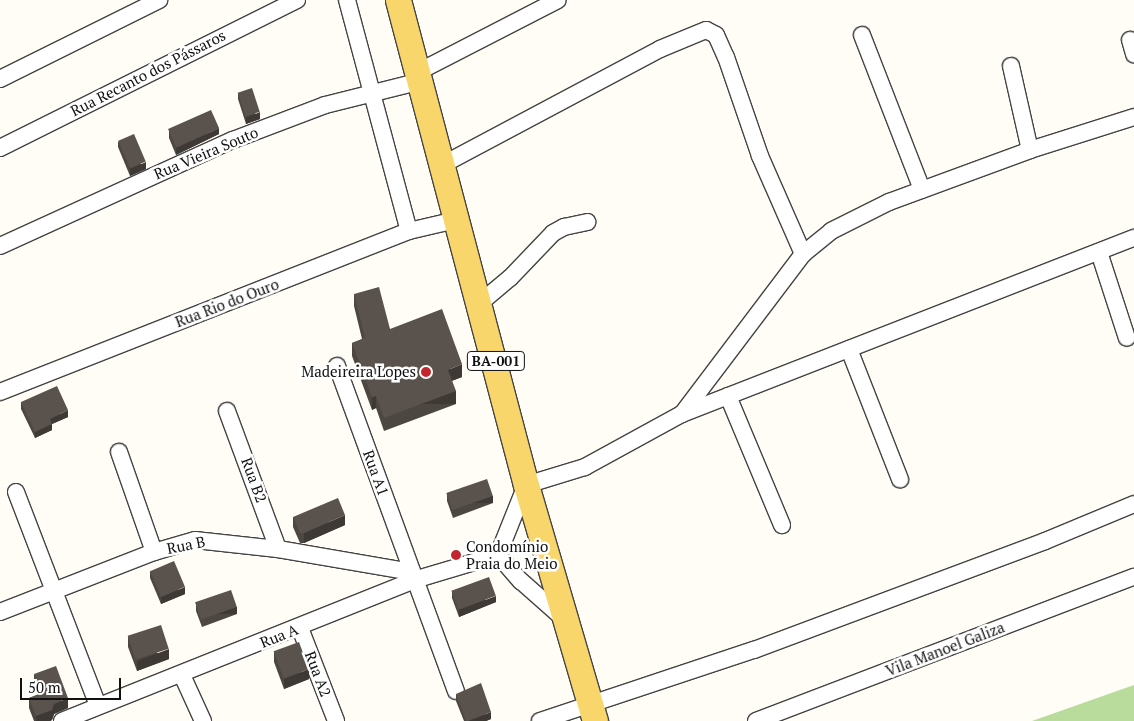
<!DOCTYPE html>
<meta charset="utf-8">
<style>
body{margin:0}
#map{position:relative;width:1134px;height:721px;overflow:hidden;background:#fffdf5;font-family:"PT Serif",serif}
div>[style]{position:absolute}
.forest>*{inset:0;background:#b9dc9c}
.roads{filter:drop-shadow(1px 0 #444) drop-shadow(-1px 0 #444) drop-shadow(0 1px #444) drop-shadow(0 -1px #444)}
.street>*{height:16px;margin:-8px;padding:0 8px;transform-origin:8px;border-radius:8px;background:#fff}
.primary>*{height:25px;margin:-12.5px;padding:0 12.5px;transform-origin:12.5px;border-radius:12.5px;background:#f9d66b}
.wall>*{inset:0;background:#4d4742}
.shaded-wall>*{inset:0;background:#3f3936;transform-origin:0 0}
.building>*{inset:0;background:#5a524d;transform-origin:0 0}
.dots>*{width:14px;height:14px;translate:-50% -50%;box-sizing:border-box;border:2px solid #fff;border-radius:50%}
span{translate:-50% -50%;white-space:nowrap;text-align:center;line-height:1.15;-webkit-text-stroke:5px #fff;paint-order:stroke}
.shield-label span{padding:1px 4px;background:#fff;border:1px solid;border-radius:4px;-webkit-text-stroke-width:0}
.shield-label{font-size:14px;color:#111;font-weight:700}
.street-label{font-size:15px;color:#111}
.poi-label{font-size:15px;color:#111}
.right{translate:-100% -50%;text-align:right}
.left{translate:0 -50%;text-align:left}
.scale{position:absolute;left:20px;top:678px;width:101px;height:22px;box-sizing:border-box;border:2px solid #111;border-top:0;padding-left:6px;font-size:15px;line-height:18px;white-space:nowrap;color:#111;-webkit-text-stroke:4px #fff;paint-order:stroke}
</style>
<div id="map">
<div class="forest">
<i style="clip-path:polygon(1134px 685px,1134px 721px,1032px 721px)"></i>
</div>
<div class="roads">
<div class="street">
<i style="left:347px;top:0;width:239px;rotate:75deg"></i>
<i style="left:862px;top:35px;width:166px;rotate:68.8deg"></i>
<i style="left:1130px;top:40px;width:15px;rotate:74deg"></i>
<i style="left:1011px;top:66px;width:86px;rotate:77.3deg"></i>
<i style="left:418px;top:72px;width:157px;rotate:-27.2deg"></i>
<i style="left:0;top:79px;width:178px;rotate:-26.4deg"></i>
<i style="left:0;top:148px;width:332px;rotate:-26.5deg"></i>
<i style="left:442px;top:165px;width:247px;rotate:-28deg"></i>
<i style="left:660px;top:49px;width:50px;rotate:-22.4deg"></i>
<i style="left:706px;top:30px;width:11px;rotate:27deg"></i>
<i style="left:716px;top:35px;width:24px;rotate:66deg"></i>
<i style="left:726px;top:57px;width:105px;rotate:71deg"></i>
<i style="left:760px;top:156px;width:107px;rotate:66.3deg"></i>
<i style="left:0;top:246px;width:256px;rotate:-24.5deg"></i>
<i style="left:233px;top:140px;width:98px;rotate:-20.8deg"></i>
<i style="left:325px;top:105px;width:99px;rotate:-14deg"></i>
<i style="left:1099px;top:252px;width:90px;rotate:72deg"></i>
<i style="left:480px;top:303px;width:39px;rotate:-40deg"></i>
<i style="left:510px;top:278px;width:62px;rotate:-46.3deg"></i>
<i style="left:553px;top:233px;width:13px;rotate:-29deg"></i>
<i style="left:564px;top:227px;width:24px;rotate:-12deg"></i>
<i style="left:849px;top:349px;width:140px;rotate:68.6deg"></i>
<i style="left:337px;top:366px;width:346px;rotate:69.9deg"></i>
<i style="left:0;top:392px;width:440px;rotate:-21.5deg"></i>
<i style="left:409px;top:231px;width:48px;rotate:-13.2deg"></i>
<i style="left:728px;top:396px;width:140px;rotate:67.3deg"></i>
<i style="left:227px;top:411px;width:147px;rotate:69.7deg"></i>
<i style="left:682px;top:414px;width:201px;rotate:-52.9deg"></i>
<i style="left:803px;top:254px;width:36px;rotate:-39deg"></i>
<i style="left:831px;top:231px;width:65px;rotate:-26.6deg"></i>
<i style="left:889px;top:202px;width:150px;rotate:-20.2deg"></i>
<i style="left:1030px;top:150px;width:109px;rotate:-17.6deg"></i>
<i style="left:119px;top:452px;width:106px;rotate:70.7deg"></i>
<i style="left:16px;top:492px;width:229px;rotate:69deg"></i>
<i style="left:498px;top:555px;width:75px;rotate:-68.2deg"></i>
<i style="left:526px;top:485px;width:62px;rotate:-17deg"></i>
<i style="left:585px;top:467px;width:111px;rotate:-28.7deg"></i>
<i style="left:682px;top:414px;width:485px;rotate:-21.3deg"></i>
<i style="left:498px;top:555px;width:35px;rotate:49deg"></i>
<i style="left:521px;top:581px;width:57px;rotate:41.5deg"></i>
<i style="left:0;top:612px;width:165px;rotate:-21.3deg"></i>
<i style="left:154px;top:552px;width:43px;rotate:-16.3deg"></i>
<i style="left:195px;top:540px;width:83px;rotate:6.2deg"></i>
<i style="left:278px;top:549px;width:135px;rotate:9.8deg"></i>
<i style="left:300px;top:628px;width:100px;rotate:68.8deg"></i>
<i style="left:182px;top:675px;width:51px;rotate:65.5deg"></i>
<i style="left:62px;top:721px;width:379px;rotate:-21.8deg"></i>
<i style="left:414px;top:580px;width:88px;rotate:-16.6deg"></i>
<i style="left:540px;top:721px;width:225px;rotate:-18.4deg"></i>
<i style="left:754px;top:650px;width:311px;rotate:-20.5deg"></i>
<i style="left:1045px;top:541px;width:96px;rotate:-22.6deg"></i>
<i style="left:756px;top:721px;width:404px;rotate:-20.9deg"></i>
</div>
<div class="primary">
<i style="left:398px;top:0;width:502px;rotate:75.22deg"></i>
<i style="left:526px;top:485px;width:246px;rotate:73.7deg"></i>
</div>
</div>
<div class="wall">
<i style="clip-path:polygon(238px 93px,260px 119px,246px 124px,238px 99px)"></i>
<i style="clip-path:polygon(169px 131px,219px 134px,176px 155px,169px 138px)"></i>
<i style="clip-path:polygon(118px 141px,146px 169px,130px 176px,118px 147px)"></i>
<i style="clip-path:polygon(354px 294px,390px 329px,462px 377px,452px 381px,456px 404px,384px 431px,376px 408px,372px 410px,352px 356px,352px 343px,362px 339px,354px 306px)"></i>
<i style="clip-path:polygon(21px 402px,68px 417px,52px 424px,52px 430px,35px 438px,21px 409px)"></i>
<i style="clip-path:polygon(447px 494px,493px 503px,453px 518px,447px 501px)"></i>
<i style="clip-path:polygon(293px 517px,345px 525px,304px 543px,300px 543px,293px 527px)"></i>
<i style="clip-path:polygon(150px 571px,185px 594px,161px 604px,150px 578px)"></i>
<i style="clip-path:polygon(452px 592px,496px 602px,459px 617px,452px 598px)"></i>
<i style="clip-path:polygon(196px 604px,237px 614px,202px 627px,196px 611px)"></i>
<i style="clip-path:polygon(128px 637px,169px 659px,137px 671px,128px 647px)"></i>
<i style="clip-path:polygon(274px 652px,309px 679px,284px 689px,274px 662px)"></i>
<i style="clip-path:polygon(34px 674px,68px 708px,54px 714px,52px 720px,50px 721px,34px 721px,29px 708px,29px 698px,38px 695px,34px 684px)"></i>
<i style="clip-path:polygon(456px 694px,491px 719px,486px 721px,464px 721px,456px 701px)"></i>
</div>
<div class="shaded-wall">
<i style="clip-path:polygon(260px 112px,260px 119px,246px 124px,246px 118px)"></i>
<i style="clip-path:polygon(219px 128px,219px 134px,176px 155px,176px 148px)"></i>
<i style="clip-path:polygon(146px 162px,146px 169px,130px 176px,130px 169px)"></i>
<i style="clip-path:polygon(462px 364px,462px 377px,448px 382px,448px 370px)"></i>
<i style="left:456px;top:391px;width:13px;height:77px;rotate:90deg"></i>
<i style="clip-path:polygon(376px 396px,376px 408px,372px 410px,372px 397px)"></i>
<i style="clip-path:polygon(68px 410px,68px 417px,52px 424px,52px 430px,35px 438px,35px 432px,50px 419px)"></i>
<i style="left:493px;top:496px;width:7px;height:43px;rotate:90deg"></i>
<i style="clip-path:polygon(345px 515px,345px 525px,304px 543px,304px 533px)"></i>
<i style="clip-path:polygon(185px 587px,185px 594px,161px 604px,161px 597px)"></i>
<i style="clip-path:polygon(496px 596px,496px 602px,459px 617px,459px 610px)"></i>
<i style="left:237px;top:607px;width:7px;height:37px;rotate:90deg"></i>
<i style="clip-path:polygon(169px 649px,169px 659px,137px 671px,137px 661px)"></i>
<i style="clip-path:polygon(309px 669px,309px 679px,284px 689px,284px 679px)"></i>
<i style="clip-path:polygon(68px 698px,68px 708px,54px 714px,52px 720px,50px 721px,36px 721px,36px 716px,54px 704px)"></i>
<i style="clip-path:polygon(491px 712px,491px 719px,486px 721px,468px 721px)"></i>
</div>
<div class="building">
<i style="left:252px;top:88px;width:25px;height:15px;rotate:72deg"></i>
<i style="left:211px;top:110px;width:20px;height:47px;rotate:66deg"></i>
<i style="left:134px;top:134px;width:30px;height:17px;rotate:67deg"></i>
<i style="clip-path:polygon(379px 287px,390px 329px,442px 309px,462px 364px,448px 370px,456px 391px,384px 418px,376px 396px,372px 397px,352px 343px,365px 338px,354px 294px)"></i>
<i style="clip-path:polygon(57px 386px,68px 410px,50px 419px,52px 424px,35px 432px,21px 402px)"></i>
<i style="left:487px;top:479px;width:18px;height:43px;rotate:71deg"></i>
<i style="clip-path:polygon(338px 498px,345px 515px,304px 533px,300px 533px,293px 517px)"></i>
<i style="left:174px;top:561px;width:28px;height:26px;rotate:67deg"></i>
<i style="left:489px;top:577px;width:20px;height:40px;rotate:70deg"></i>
<i style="left:231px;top:590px;width:18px;height:38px;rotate:71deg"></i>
<i style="left:161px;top:625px;width:25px;height:35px;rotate:72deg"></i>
<i style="left:299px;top:642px;width:29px;height:27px;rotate:70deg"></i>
<i style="clip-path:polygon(56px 666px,68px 698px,54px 704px,52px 710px,36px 716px,29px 698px,41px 693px,34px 674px)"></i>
<i style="clip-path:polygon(481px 683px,491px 712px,468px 721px,466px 721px,456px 694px)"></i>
</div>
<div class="dots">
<i style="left:426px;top:372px;background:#c4262e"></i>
<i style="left:456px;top:555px;background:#c4262e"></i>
</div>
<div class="shield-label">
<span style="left:496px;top:361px">BA-001</span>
</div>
<div class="street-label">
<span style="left:148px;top:73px;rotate:-27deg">Rua Recanto dos Pássaros</span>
<span style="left:206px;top:153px;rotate:-23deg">Rua Vieira Souto</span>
<span style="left:227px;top:303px;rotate:-21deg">Rua Rio do Ouro</span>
<span style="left:376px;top:473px;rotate:70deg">Rua A1</span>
<span style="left:254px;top:480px;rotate:70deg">Rua B2</span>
<span style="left:186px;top:545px;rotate:-11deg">Rua B</span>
<span style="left:279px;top:636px;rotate:-22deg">Rua A</span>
<span style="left:945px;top:649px;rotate:-21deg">Vila Manoel Galiza</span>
<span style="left:318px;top:674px;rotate:69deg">Rua A2</span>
</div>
<div class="poi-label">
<span class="right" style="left:416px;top:372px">Madeireira Lopes</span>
<span class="left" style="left:466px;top:555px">Condomínio<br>Praia do Meio</span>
</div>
<div class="scale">50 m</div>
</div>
